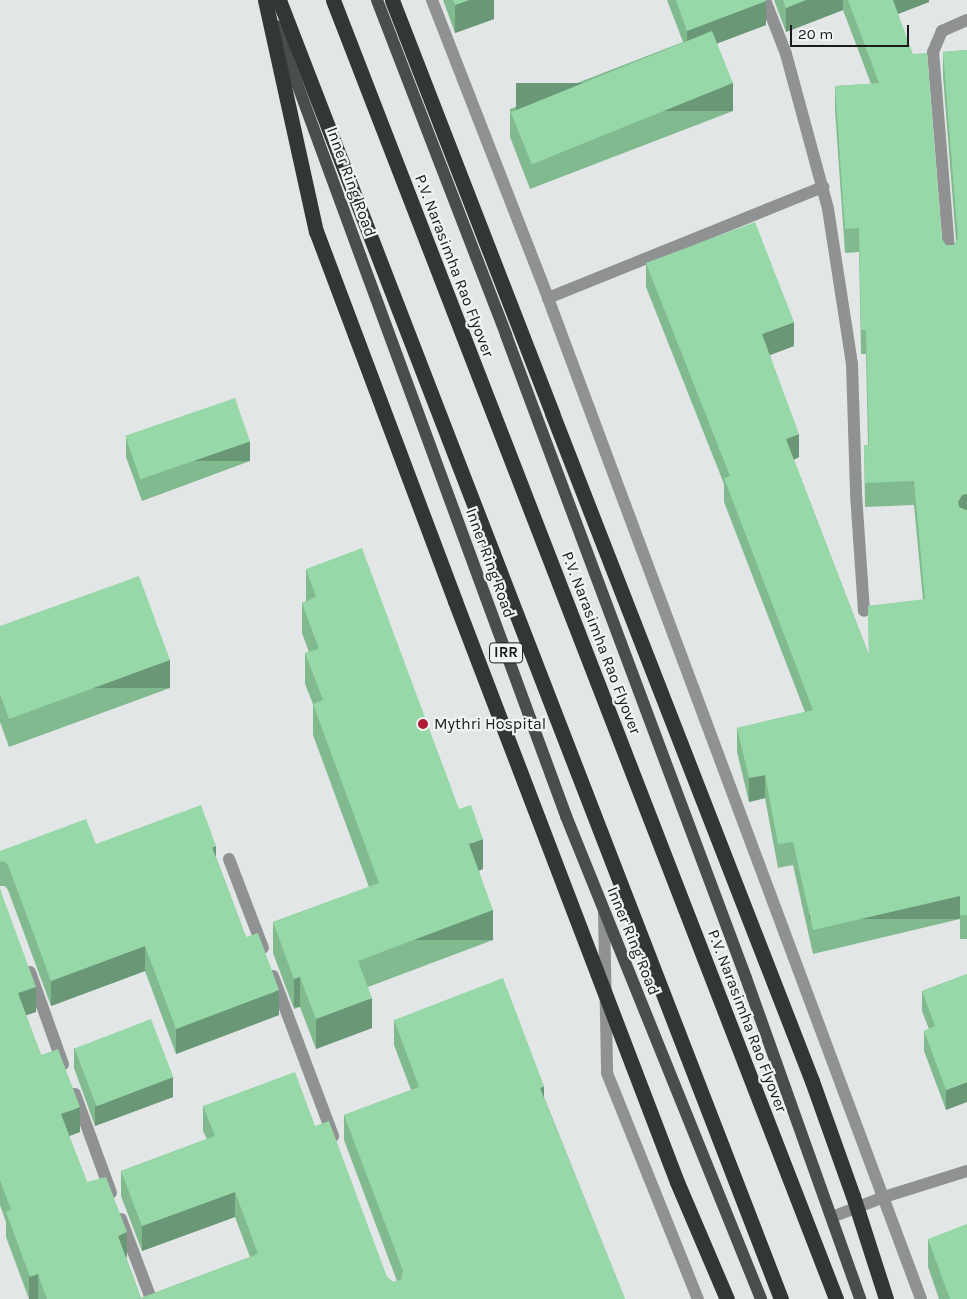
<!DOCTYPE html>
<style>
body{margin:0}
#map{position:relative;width:967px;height:1299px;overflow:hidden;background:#e3e6e6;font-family:Karla,sans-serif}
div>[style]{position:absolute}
.minor>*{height:12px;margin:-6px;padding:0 6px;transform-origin:6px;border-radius:6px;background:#909192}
.major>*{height:12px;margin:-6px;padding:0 6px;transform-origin:6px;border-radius:6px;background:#4a4d4e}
.highway>*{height:15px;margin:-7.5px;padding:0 7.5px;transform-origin:7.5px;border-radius:7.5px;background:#333637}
.highway-bridge>*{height:15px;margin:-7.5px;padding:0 7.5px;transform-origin:7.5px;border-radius:7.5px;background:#333637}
.wall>*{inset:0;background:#82ba90}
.shaded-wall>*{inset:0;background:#6a9776;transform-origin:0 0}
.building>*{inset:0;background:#97d8a8;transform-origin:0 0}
.dots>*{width:14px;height:14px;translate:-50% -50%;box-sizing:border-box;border:2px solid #f0f4f3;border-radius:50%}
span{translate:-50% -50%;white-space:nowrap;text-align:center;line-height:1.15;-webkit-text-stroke:4.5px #f0f4f3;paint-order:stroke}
.shield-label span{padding:1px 4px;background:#f0f4f3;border:1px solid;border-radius:4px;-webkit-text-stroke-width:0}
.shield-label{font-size:15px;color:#1a1b1b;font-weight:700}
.street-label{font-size:16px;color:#1a1b1b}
.poi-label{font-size:16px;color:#1a1b1b}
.left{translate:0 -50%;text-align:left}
.scale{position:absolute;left:790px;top:25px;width:119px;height:22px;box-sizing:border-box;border:2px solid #1a1b1b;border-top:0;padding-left:6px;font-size:15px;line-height:18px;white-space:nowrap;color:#1a1b1b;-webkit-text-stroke:4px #f0f4f3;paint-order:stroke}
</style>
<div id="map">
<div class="minor">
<i style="left:432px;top:0;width:320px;rotate:68.7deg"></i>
<i style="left:548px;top:298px;width:1068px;rotate:69.56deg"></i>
<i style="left:765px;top:0;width:58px;rotate:68.7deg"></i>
<i style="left:786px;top:54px;width:161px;rotate:74.8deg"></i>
<i style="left:828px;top:209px;width:157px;rotate:81.2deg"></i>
<i style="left:852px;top:364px;width:130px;rotate:88.2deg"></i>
<i style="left:856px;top:494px;width:117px;rotate:86.1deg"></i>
<i style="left:950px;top:262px;width:211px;rotate:-94.6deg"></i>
<i style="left:933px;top:52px;width:23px;rotate:-67deg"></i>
<i style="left:942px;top:31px;width:27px;rotate:-24deg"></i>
<i style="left:548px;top:298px;width:297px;rotate:-22deg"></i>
<i style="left:229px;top:859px;width:95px;rotate:69.1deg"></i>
<i style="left:604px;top:912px;width:161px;rotate:88.9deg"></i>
<i style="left:607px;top:1073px;width:244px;rotate:68.1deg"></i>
<i style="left:30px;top:972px;width:98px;rotate:70.3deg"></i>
<i style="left:273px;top:976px;width:171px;rotate:69.4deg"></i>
<i style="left:75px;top:1094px;width:105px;rotate:70deg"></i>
<i style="left:832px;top:1217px;width:56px;rotate:-21deg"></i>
<i style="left:884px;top:1197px;width:87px;rotate:-17.4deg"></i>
<i style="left:121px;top:1219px;width:85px;rotate:69.4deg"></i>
</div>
<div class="major">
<i style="left:377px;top:0;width:359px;rotate:68.9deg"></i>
<i style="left:506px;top:335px;width:686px;rotate:69.53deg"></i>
<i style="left:746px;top:978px;width:341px;rotate:70.4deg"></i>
<i style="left:276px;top:26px;width:842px;rotate:69.84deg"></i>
<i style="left:566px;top:816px;width:521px;rotate:68.01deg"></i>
</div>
<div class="highway">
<i style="left:265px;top:0;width:237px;rotate:77.6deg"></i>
<i style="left:316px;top:231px;width:395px;rotate:69.4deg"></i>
<i style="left:279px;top:0;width:1393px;rotate:68.87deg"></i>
<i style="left:333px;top:0;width:1393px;rotate:68.83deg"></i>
<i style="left:392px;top:0;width:443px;rotate:68.8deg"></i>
</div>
<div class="highway-bridge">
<i style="left:552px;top:413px;width:717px;rotate:68.73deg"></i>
<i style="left:812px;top:1081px;width:122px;rotate:70.4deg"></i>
<i style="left:853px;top:1196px;width:108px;rotate:72.2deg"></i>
<i style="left:455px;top:601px;width:622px;rotate:69.09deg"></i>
<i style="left:677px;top:1182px;width:127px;rotate:66.9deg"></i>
</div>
<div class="wall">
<i style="clip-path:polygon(443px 0,494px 0,494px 19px,455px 33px)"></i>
<i style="clip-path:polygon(667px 0,766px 0,766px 25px,717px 43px,733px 111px,530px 189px,510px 137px,510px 109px,683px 42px)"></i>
<i style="clip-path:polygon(774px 0,929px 0,929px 2px,898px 14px,942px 239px,946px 245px,954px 245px,956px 241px,943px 76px,943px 52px,967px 50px,967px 939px,960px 939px,960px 919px,813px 954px,793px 865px,778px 868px,765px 798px,749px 802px,737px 752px,737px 728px,805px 712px,724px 502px,724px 484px,646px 287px,646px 263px,794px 346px,770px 355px,799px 457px,794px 460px,869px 655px,868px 606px,923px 600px,914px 505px,865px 507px,864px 445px,868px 445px,866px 354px,861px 354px,859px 252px,845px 253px,835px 110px,835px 86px,871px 84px,843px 10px,786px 32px)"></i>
<i style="clip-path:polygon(126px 437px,250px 461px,142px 501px,126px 457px)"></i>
<i style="clip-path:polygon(306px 569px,459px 809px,483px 869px,479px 871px,493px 940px,368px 987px,372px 1028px,316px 1049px,300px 1007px,294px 1009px,273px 953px,273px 922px,369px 887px,313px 735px,313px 704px,305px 684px,305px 653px,309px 652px,302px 633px,302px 603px,306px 601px)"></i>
<i style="clip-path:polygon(0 626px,170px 688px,9px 747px,0 722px)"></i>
<i style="clip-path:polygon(96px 844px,216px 857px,246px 937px,279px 1015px,176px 1054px,145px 971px,51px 1006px,8px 890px,5px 886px,0 886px,0 851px)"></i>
<i style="clip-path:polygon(0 889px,36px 1012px,26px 1015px,41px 1055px,80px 1132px,69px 1136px,87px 1182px,127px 1257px,126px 1257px,141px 1298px,250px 1257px,235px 1217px,142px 1251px,121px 1196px,121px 1171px,207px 1139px,203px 1131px,203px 1106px,315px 1126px,387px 1277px,393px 1282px,397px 1281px,344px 1140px,344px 1115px,411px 1090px,394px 1045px,394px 1020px,544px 1097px,625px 1299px,29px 1299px,6px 1237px,6px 1222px,0 1205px)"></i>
<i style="clip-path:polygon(967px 974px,946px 1110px,924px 1051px,924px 1031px,929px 1029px,922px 1011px,922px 991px)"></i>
<i style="clip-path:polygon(74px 1048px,173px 1097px,95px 1126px,74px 1068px)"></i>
<i style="clip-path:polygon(928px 1239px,967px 1299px,939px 1299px,928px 1267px)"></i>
</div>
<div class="shaded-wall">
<i style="clip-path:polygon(469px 0,494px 0,494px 19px,455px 33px,455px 5px)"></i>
<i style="clip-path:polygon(806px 0,843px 0,843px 10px,786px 32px,786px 8px)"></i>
<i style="clip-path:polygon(890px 0,929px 0,929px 2px,890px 17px)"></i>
<i style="clip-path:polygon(766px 1px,766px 25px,687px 55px,687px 31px)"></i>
<i style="left:733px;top:83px;width:28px;height:217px;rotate:90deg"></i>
<i style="clip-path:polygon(794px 322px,794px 346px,762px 358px,762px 334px)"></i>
<i style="clip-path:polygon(799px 434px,799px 457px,786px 463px,786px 439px)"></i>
<i style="left:250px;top:441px;width:20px;height:115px;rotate:90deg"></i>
<i style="clip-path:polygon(967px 494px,967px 518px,962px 519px,958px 502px,962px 495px)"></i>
<i style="left:170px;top:660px;width:28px;height:171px;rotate:90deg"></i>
<i style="clip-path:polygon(765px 775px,765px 798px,749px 802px,749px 778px)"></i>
<i style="clip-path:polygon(483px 839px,483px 869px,469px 874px,469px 844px)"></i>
<i style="clip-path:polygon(216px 846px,216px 870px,212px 847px)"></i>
<i style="left:960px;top:896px;width:23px;height:151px;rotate:90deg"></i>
<i style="left:493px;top:910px;width:30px;height:144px;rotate:90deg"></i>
<i style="clip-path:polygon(145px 946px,145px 971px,51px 1006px,51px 981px)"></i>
<i style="left:300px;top:977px;width:30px;height:6px;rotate:90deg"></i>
<i style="clip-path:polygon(36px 987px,36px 1012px,18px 1018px,18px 993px)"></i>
<i style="clip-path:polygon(279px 990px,279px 1015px,176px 1054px,176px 1029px)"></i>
<i style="clip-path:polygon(372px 998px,372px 1028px,316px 1049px,316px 1019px)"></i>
<i style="clip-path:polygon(173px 1077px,173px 1097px,95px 1126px,95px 1106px)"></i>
<i style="clip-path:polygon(967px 1082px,967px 1102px,946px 1110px,946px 1090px)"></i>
<i style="clip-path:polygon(544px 1086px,544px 1111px,540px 1088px)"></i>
<i style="clip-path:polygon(80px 1107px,80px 1132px,61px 1139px,61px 1114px)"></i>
<i style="clip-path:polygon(235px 1192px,235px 1217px,142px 1251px,142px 1226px)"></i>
<i style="clip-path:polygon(127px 1232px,127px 1257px,118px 1260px,118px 1236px)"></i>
<i style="left:38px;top:1274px;width:25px;height:9px;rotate:90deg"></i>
</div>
<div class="building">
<i style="clip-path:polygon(453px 0,469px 0,455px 5px)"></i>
<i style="clip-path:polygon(676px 0,766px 0,766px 1px,687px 31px)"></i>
<i style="clip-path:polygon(783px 0,806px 0,786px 8px)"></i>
<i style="clip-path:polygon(848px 0,893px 0,913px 54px,927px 53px,942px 239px,946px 245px,954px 245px,958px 238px,943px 52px,967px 50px,967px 494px,962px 495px,958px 502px,959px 507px,966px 510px,967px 510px,967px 915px,960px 915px,960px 896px,813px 930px,793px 842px,778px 844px,765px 775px,749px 778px,737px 728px,813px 710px,724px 478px,730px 476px,646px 263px,755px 222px,794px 322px,762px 334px,799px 434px,786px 439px,869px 656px,868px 606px,925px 599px,914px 481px,865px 483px,864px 445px,869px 445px,866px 330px,861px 330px,859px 228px,845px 229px,835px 86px,879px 83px)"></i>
<i style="left:712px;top:31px;width:56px;height:217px;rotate:68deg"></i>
<i style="left:235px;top:398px;width:46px;height:116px;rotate:71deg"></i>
<i style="clip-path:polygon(362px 548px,459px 809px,471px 805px,483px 839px,469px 844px,493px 910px,358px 961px,372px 998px,316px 1019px,300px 977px,294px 979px,273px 922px,379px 883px,313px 704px,323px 700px,305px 653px,319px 649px,302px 603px,316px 597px,306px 569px)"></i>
<i style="clip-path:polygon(139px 576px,170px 660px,9px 719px,0 694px,0 626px)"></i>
<i style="clip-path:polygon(201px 805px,216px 846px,212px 847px,246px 937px,258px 933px,279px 990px,176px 1029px,145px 946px,51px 981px,8px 865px,5px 862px,0 861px,0 851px,86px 819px,96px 844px)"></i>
<i style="clip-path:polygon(0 889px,36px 987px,18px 993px,41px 1055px,58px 1049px,80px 1107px,61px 1114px,87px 1182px,106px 1177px,127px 1232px,118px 1236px,141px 1298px,258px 1254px,235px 1192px,142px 1226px,121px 1171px,215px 1136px,203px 1106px,295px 1072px,315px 1126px,329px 1121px,387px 1277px,393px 1282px,401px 1280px,403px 1271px,344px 1115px,419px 1087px,394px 1020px,503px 978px,544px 1086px,540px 1088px,625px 1299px,47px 1299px,38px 1274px,30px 1277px,6px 1212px,11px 1210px,0 1180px)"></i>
<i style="clip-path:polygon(967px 974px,967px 1082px,946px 1090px,924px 1031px,935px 1026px,922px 991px)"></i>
<i style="left:151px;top:1019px;width:62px;height:82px;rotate:69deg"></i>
<i style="clip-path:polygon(967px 1224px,967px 1299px,950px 1299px,928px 1239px)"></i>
</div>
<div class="dots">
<i style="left:423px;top:724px;background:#af1b33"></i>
</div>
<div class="shield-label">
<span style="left:506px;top:653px">IRR</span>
</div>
<div class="street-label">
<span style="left:351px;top:182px;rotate:70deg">Inner Ring Road</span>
<span style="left:454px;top:266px;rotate:69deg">P.V. Narasimha Rao Flyover</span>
<span style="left:490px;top:563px;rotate:70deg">Inner Ring Road</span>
<span style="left:601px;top:643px;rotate:69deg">P.V. Narasimha Rao Flyover</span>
<span style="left:633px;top:941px;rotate:68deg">Inner Ring Road</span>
<span style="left:747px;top:1021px;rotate:69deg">P.V. Narasimha Rao Flyover</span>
</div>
<div class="poi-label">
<span class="left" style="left:434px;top:724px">Mythri Hospital</span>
</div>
<div class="scale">20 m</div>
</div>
